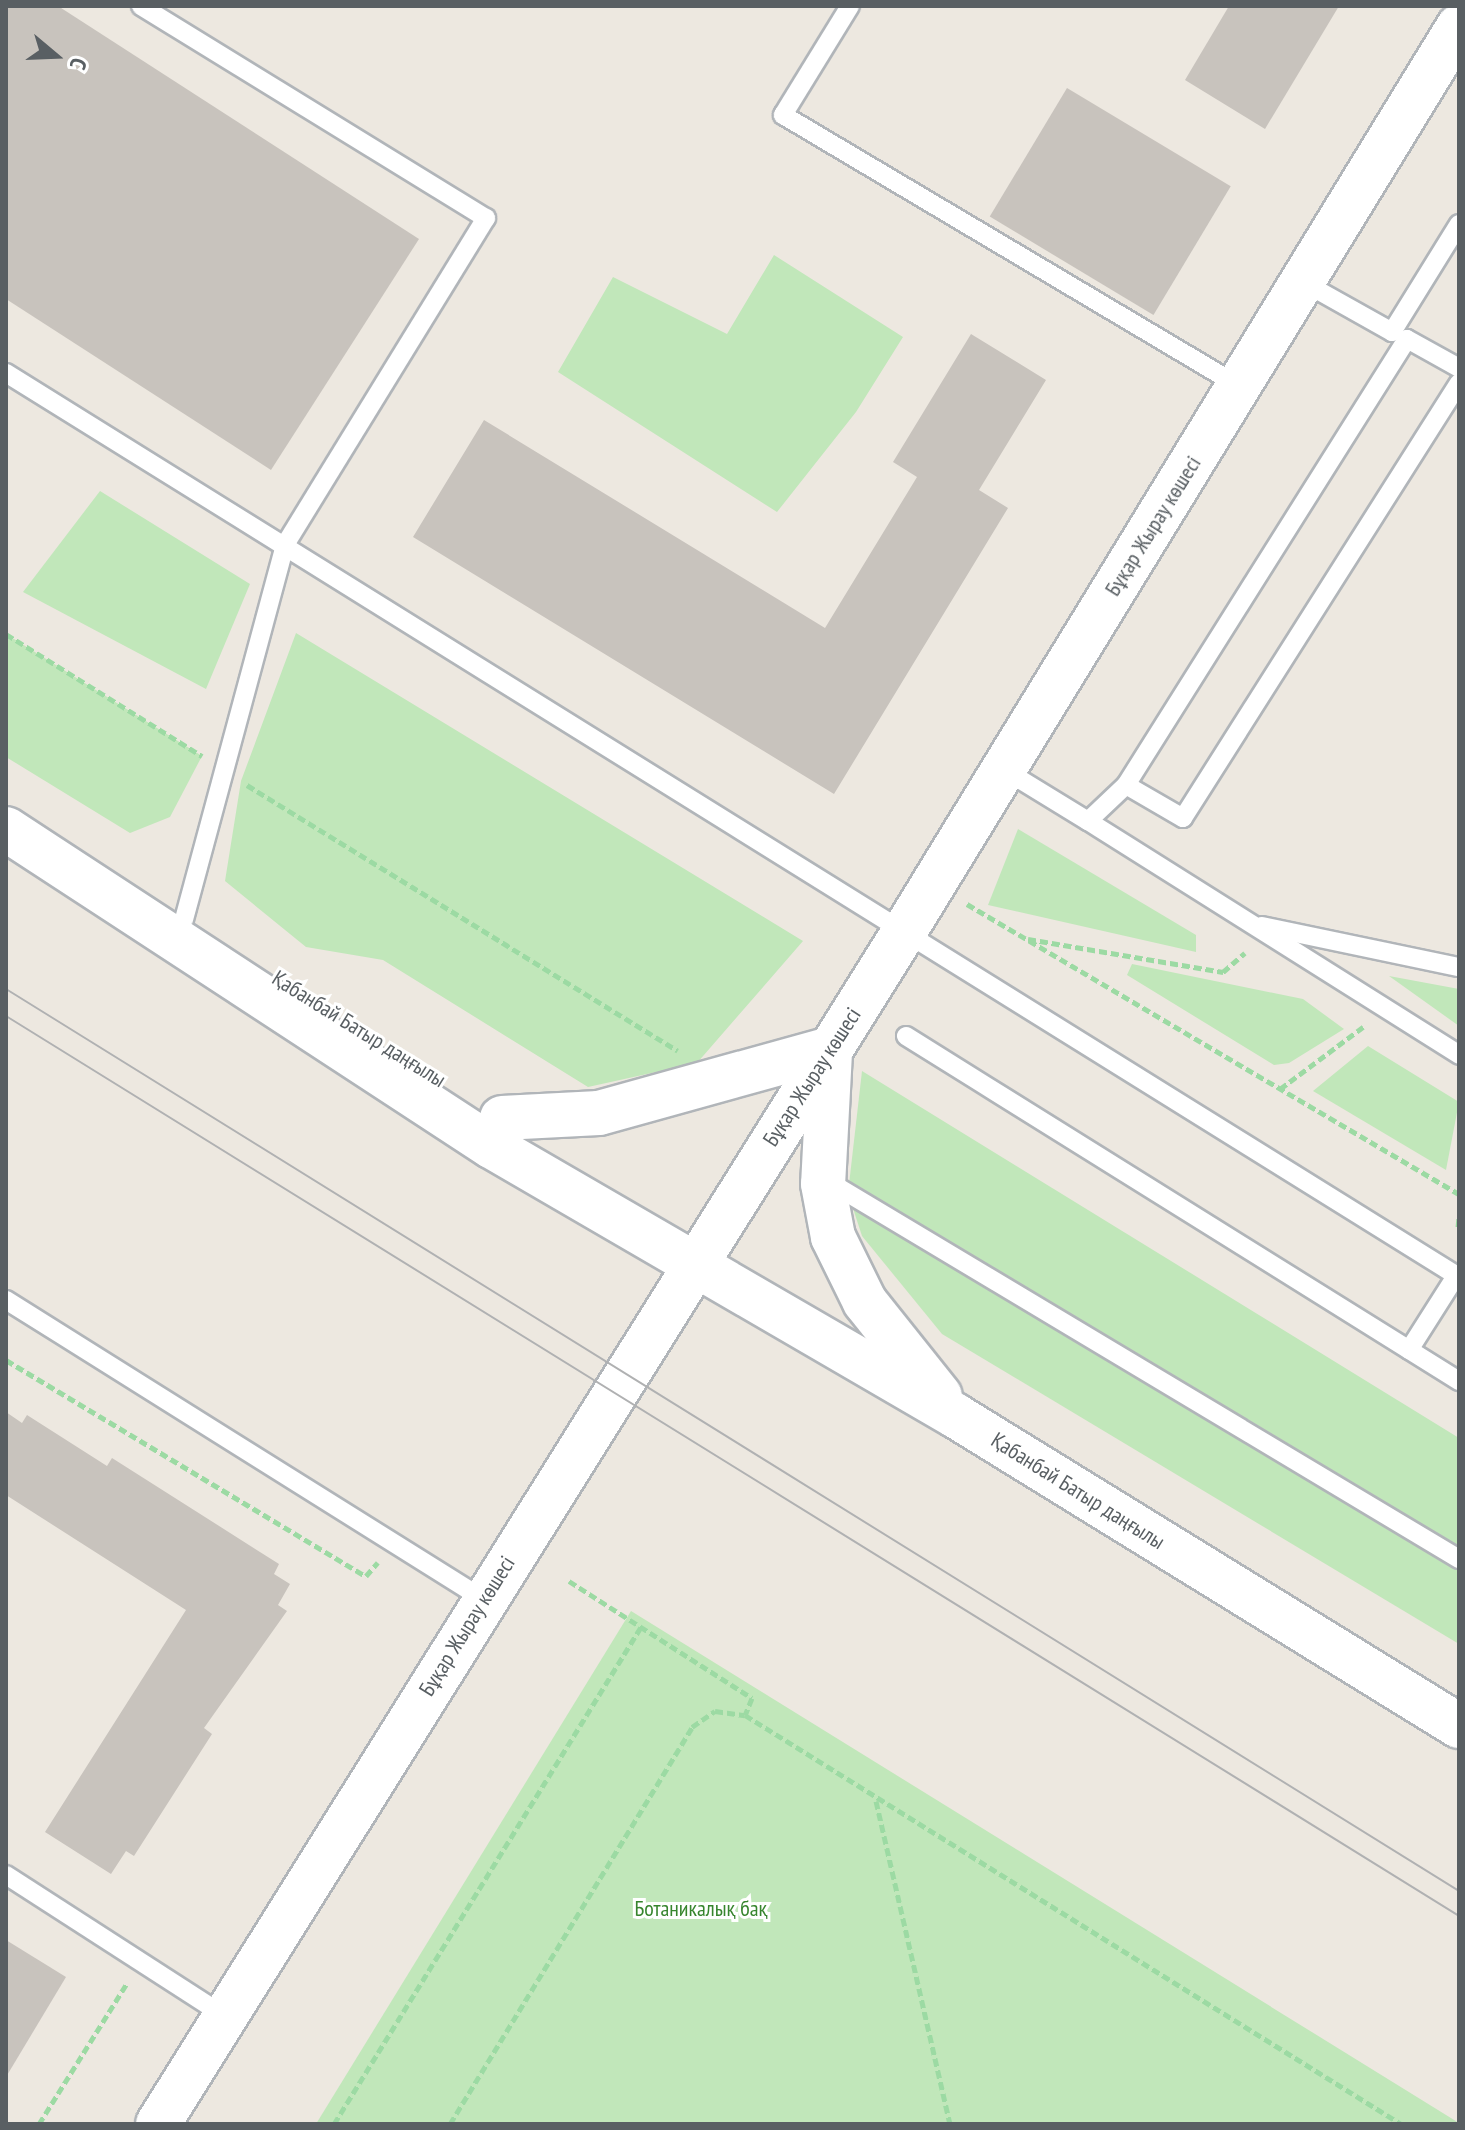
<!DOCTYPE html>
<meta charset="utf-8">
<style>
body{margin:0}
#map{position:relative;width:1465px;height:2130px;overflow:hidden;background:#ede8e0;font-family:"PT Sans Narrow",sans-serif}
div>[style]{position:absolute}
.green>*{inset:0;background:#c1e7ba}
.building>*{inset:0;background:#c8c3bd;transform-origin:0 0}
.path>*{height:5px;margin-top:-2.5px;transform-origin:0;background:repeating-linear-gradient(90deg,#9cdaa3 0 8px,transparent 0 12px)}
.roads{filter:drop-shadow(2px 0 #b1b5b9) drop-shadow(-2px 0 #b1b5b9) drop-shadow(0 2px #b1b5b9) drop-shadow(0 -2px #b1b5b9)}
.lane>*{height:18px;margin:-9px;padding:0 9px;transform-origin:9px;border-radius:9px;background:#fff}
.secondary>*{height:44px;margin:-22px;padding:0 22px;transform-origin:22px;border-radius:22px;background:#fff}
.tram>*{height:2px;margin:-1px;padding:0 1px;transform-origin:1px;border-radius:1px;background:#b0b1b2}
span{translate:-50% -50%;white-space:nowrap;text-align:center;line-height:1.15;-webkit-text-stroke:6px #fff;paint-order:stroke}
.street-label{font-size:22px;color:#595f63}
.park-label{font-size:22px;color:#37852e}
.frame{position:absolute;inset:0;border:8px solid #595f63;pointer-events:none}
.north{position:absolute;left:16px;top:16px;width:80px;height:80px;-webkit-text-stroke:6px #fff;paint-order:stroke;rotate:109deg;font-size:22px;font-weight:700;line-height:32px;text-align:center;color:#595f63}
.north::after{content:'';display:block;margin:auto;width:28px;height:36px;background:#595f63;clip-path:polygon(50% 0,100% 100%,50% 72%,0 100%)}
</style>
<div id="map">
<div class="green">
<i style="clip-path:polygon(774px 255px,903px 337px,856px 412px,777px 512px,558px 372px,613px 277px,727px 334px)"></i>
<i style="clip-path:polygon(100px 491px,250px 584px,206px 689px,23px 592px)"></i>
<i style="clip-path:polygon(296px 633px,803px 941px,697px 1063px,588px 1087px,383px 960px,306px 947px,225px 881px,241px 781px)"></i>
<i style="clip-path:polygon(6px 634px,202px 756px,170px 817px,130px 833px,6px 757px)"></i>
<i style="clip-path:polygon(1018px 829px,1196px 935px,1196px 952px,988px 905px)"></i>
<i style="clip-path:polygon(1132px 964px,1303px 999px,1344px 1029px,1289px 1063px,1274px 1065px,1127px 975px)"></i>
<i style="clip-path:polygon(1389px 976px,1459px 989px,1459px 1026px)"></i>
<i style="clip-path:polygon(1368px 1046px,1459px 1102px,1446px 1170px,1313px 1091px)"></i>
<i style="clip-path:polygon(862px 1071px,1459px 1438px,1459px 1644px,942px 1334px,862px 1236px,848px 1193px)"></i>
<i style="clip-path:polygon(631px 1611px,1459px 2123px,1459px 2124px,316px 2124px)"></i>
</div>
<div class="building">
<i style="clip-path:polygon(6px 6px,58px 6px,419px 239px,271px 470px,6px 299px)"></i>
<i style="clip-path:polygon(1229px 6px,1339px 6px,1265px 129px,1185px 80px)"></i>
<i style="left:1067px;top:88px;width:191px;height:150px;rotate:31deg"></i>
<i style="clip-path:polygon(971px 334px,1046px 380px,979px 490px,1008px 508px,834px 794px,413px 537px,484px 420px,825px 628px,917px 477px,893px 462px)"></i>
<i style="clip-path:polygon(6px 1412px,22px 1423px,27px 1415px,107px 1466px,112px 1458px,279px 1564px,274px 1574px,290px 1584px,278px 1605px,287px 1611px,204px 1728px,212px 1734px,134px 1856px,126px 1851px,111px 1874px,45px 1832px,186px 1610px,6px 1495px)"></i>
<i style="clip-path:polygon(6px 1940px,66px 1977px,6px 2077px)"></i>
</div>
<div class="path">
<i style="left:6px;top:634px;width:231px;rotate:31.9deg"></i>
<i style="left:247px;top:785px;width:506px;rotate:31.68deg"></i>
<i style="left:967px;top:904px;width:571px;rotate:30.52deg"></i>
<i style="left:1028px;top:939px;width:198px;rotate:9.6deg"></i>
<i style="left:1223px;top:972px;width:29px;rotate:-41deg"></i>
<i style="left:1280px;top:1089px;width:104px;rotate:-36.8deg"></i>
<i style="left:1458px;top:1227px;width:10px;rotate:-84deg"></i>
<i style="left:6px;top:1360px;width:420px;rotate:31deg"></i>
<i style="left:366px;top:1576px;width:18px;rotate:-49deg"></i>
<i style="left:569px;top:1581px;width:217px;rotate:32.6deg"></i>
<i style="left:752px;top:1698px;width:18px;rotate:112deg"></i>
<i style="left:876px;top:1801px;width:331px;rotate:77.1deg"></i>
<i style="left:39px;top:2124px;width:166px;rotate:-58deg"></i>
<i style="left:334px;top:2124px;width:584px;rotate:-58.3deg"></i>
<i style="left:450px;top:2124px;width:465px;rotate:-58.6deg"></i>
<i style="left:692px;top:1727px;width:28px;rotate:-35deg"></i>
<i style="left:715px;top:1711px;width:30px;rotate:8deg"></i>
<i style="left:745px;top:1715px;width:773px;rotate:31.94deg"></i>
</div>
<div class="roads">
<div class="lane">
<i style="left:141px;top:6px;width:405px;rotate:31.6deg"></i>
<i style="left:486px;top:218px;width:384px;rotate:121.6deg"></i>
<i style="left:285px;top:545px;width:388px;rotate:105.1deg"></i>
<i style="left:850px;top:6px;width:128px;rotate:121.6deg"></i>
<i style="left:783px;top:115px;width:530px;rotate:30.72deg"></i>
<i style="left:1303px;top:282px;width:102px;rotate:29.3deg"></i>
<i style="left:1392px;top:332px;width:127px;rotate:-58.2deg"></i>
<i style="left:6px;top:373px;width:1711px;rotate:31.89deg"></i>
<i style="left:1003px;top:769px;width:100px;rotate:31.5deg"></i>
<i style="left:1088px;top:821px;width:52px;rotate:-43.5deg"></i>
<i style="left:1126px;top:785px;width:527px;rotate:-57.79deg"></i>
<i style="left:1407px;top:339px;width:60px;rotate:29.1deg"></i>
<i style="left:1126px;top:785px;width:66px;rotate:30.1deg"></i>
<i style="left:1183px;top:818px;width:515px;rotate:-57.61deg"></i>
<i style="left:1088px;top:821px;width:439px;rotate:32.2deg"></i>
<i style="left:1262px;top:926px;width:201px;rotate:11.8deg"></i>
<i style="left:906px;top:1036px;width:652px;rotate:31.96deg"></i>
<i style="left:831px;top:1183px;width:732px;rotate:30.91deg"></i>
<i style="left:6px;top:1300px;width:563px;rotate:32.08deg"></i>
<i style="left:1409px;top:1350px;width:88px;rotate:-57.6deg"></i>
<i style="left:6px;top:1875px;width:260px;rotate:32.8deg"></i>
</div>
<div class="secondary">
<i style="left:6px;top:829px;width:579px;rotate:33.17deg"></i>
<i style="left:491px;top:1146px;width:538px;rotate:30.14deg"></i>
<i style="left:956px;top:1416px;width:591px;rotate:31.65deg"></i>
<i style="left:830px;top:1052px;width:132px;rotate:93deg"></i>
<i style="left:823px;top:1184px;width:54px;rotate:79.3deg"></i>
<i style="left:833px;top:1237px;width:72px;rotate:63.8deg"></i>
<i style="left:865px;top:1302px;width:120px;rotate:51.4deg"></i>
<i style="left:502px;top:1118px;width:97px;rotate:-3deg"></i>
<i style="left:599px;top:1113px;width:240px;rotate:-15.5deg"></i>
<i style="left:158px;top:2124px;width:1406px;rotate:-57.96deg"></i>
<i style="left:904px;top:932px;width:1062px;rotate:-58.51deg"></i>
</div>
</div>
<div class="tram">
<i style="left:6px;top:989px;width:1710px;rotate:31.83deg"></i>
<i style="left:6px;top:1016px;width:1709px;rotate:31.77deg"></i>
</div>
<div class="street-label">
<span style="left:1153px;top:526px;rotate:-58deg">Бұқар Жырау көшесі</span>
<span style="left:359px;top:1029px;rotate:32deg">Қабанбай Батыр даңғылы</span>
<span style="left:812px;top:1077px;rotate:-57deg">Бұқар Жырау көшесі</span>
<span style="left:1078px;top:1491px;rotate:32deg">Қабанбай Батыр даңғылы</span>
<span style="left:467px;top:1626px;rotate:-58deg">Бұқар Жырау көшесі</span>
</div>
<div class="park-label">
<span style="left:701px;top:1909px">Ботаникалық бақ</span>
</div>
<div class="frame"></div>
<div class="north">С</div>
</div>
